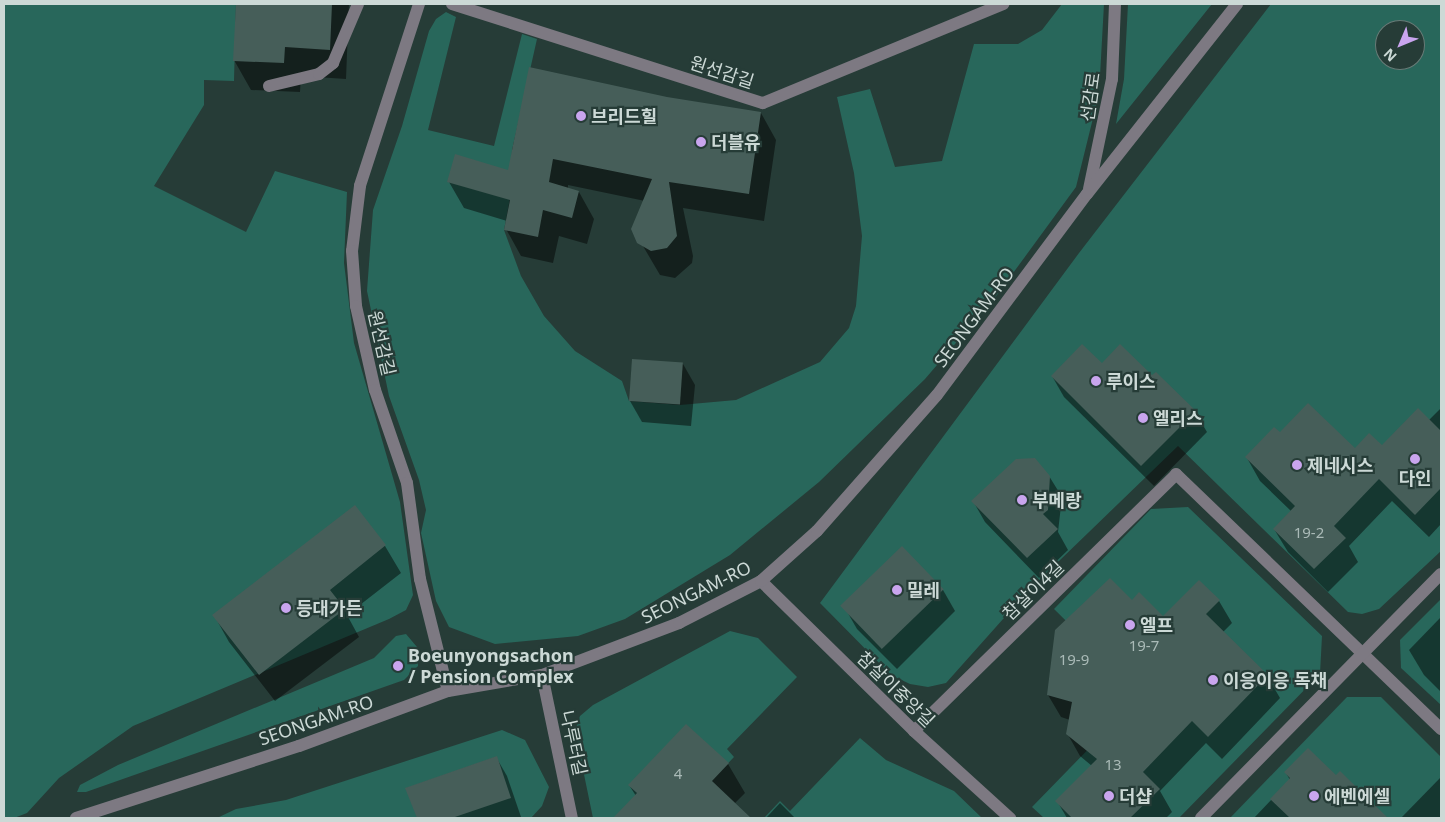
<!DOCTYPE html>
<meta charset="utf-8">
<style>
body{margin:0}
#map{position:relative;width:1445px;height:822px;overflow:hidden;background:#263c37;font-family:"Noto Sans","Noto Sans KR",sans-serif}
div>[style]{position:absolute}
.green>*{inset:0;background:#28675b}
.shadow>*{inset:0;background:#0007}
.building>*{inset:0;background:#465e59;transform-origin:0 0}
.minor>*{height:12px;margin:-6px;padding:0 6px;transform-origin:6px;border-radius:6px;background:#7d7982}
.dots>*{width:14px;height:14px;translate:-50% -50%;box-sizing:border-box;border:2px solid #263c37;border-radius:50%}
span{translate:-50% -50%;white-space:nowrap;text-align:center;line-height:1.15;-webkit-text-stroke:4.5px #263c37;paint-order:stroke}
.number-label{font-size:15px;color:#aabab7}
.number-label span{-webkit-text-stroke-width:0}
.street-label{font-size:18px;color:#ccd9d6}
.poi-label{font-size:18px;color:#ccd9d6;font-weight:700}
.left{translate:0 -50%;text-align:left}
.frame{position:absolute;inset:0;border:5px solid #ccd9d6;pointer-events:none}
.north{position:absolute;left:1375px;top:20px;width:50px;height:50px;box-sizing:border-box;background:#263c37;border:1px solid #687b77;border-radius:50%;rotate:225deg;font-size:14px;font-weight:700;line-height:20px;text-align:center;color:#ccd9d6}
.north::after{content:'';display:block;margin:auto;width:18px;height:22px;background:#c9a5ee;clip-path:polygon(50% 0,100% 100%,50% 72%,0 100%)}
</style>
<div id="map">
<div class="green">
<i style="clip-path:polygon(4px 4px,236px 4px,234px 81px,204px 80px,204px 105px,154px 186px,246px 232px,275px 171px,347px 192px,344px 263px,354px 343px,400px 502px,413px 595px,406px 610px,389px 619px,133px 726px,59px 778px,27px 813px,14px 818px,4px 818px)"></i>
<i style="clip-path:polygon(1062px 4px,1104px 4px,1099px 94px,1076px 187px,997px 295px,925px 379px,819px 482px,730px 555px,625px 619px,578px 636px,495px 644px,449px 627px,436px 601px,421px 533px,426px 510px,419px 480px,389px 396px,367px 291px,373px 210px,402px 126px,429px 31px,436px 19px,446px 12px,456px 17px,428px 130px,494px 146px,522px 34px,537px 39px,512px 150px,511px 193px,504px 230px,521px 276px,544px 316px,575px 351px,622px 381px,629px 401px,680px 405px,736px 400px,820px 362px,849px 328px,856px 306px,862px 236px,854px 173px,837px 97px,870px 89px,895px 167px,942px 161px,974px 44px,1018px 44px,1042px 30px)"></i>
<i style="clip-path:polygon(1128px 4px,1212px 4px,1116px 124px,1124px 79px)"></i>
<i style="clip-path:polygon(evenodd,1271px 4px,1441px 4px,1441px 551px,1379px 609px,1362px 614px,1348px 612px,1178px 446px,1029px 590px,946px 683px,928px 687px,910px 684px,891px 675px,820px 603px,1079px 253px,1271px 4px,1385px 30px,1415px 30px,1415px 60px,1385px 60px,1385px 30px)"></i>
<i style="clip-path:polygon(1188px 507px,1322px 636px,1320px 674px,1179px 818px,1044px 818px,1032px 807px,1141px 695px,1054px 609px,1151px 509px)"></i>
<i style="clip-path:polygon(1441px 599px,1441px 705px,1401px 668px,1400px 640px)"></i>
<i style="clip-path:polygon(730px 631px,758px 638px,797px 677px,727px 749px,734px 757px,697px 796px,717px 818px,593px 818px,575px 731px,580px 716px,593px 705px)"></i>
<i style="clip-path:polygon(406px 634px,417px 647px,418px 666px,404px 680px,86px 792px,77px 792px,80px 785px,118px 765px,374px 658px,396px 636px)"></i>
<i style="clip-path:polygon(1347px 697px,1381px 697px,1441px 757px,1441px 818px,1230px 818px)"></i>
<i style="clip-path:polygon(502px 730px,525px 740px,549px 787px,542px 806px,531px 818px,217px 818px,236px 809px,286px 800px)"></i>
<i style="clip-path:polygon(860px 738px,886px 760px,954px 791px,982px 818px,764px 818px,780px 801px,790px 811px)"></i>
</div>
<div class="shadow">
<i style="clip-path:polygon(237px 4px,349px 4px,346px 79px,301px 76px,300px 92px,251px 90px,234px 60px)"></i>
<i style="clip-path:polygon(667px 98px,761px 113px,776px 140px,764px 221px,683px 208px,693px 256px,692px 263px,675px 278px,660px 275px,633px 229px,645px 201px,568px 185px,568px 189px,579px 192px,594px 219px,587px 244px,559px 236px,553px 263px,521px 256px,506px 229px,507px 221px,464px 208px,449px 182px,509px 171px)"></i>
<i style="clip-path:polygon(683px 364px,695px 385px,691px 426px,642px 422px,630px 401px)"></i>
<i style="clip-path:polygon(1102px 365px,1152px 377px,1195px 412px,1207px 432px,1154px 486px,1064px 397px,1052px 376px)"></i>
<i style="clip-path:polygon(1441px 408px,1441px 524px,1429px 537px,1392px 501px,1349px 546px,1358px 562px,1328px 592px,1288px 552px,1274px 529px,1291px 511px,1260px 481px,1247px 458px,1280px 434px,1355px 449px,1382px 447px,1429px 420px)"></i>
<i style="clip-path:polygon(1049px 476px,1062px 497px,1058px 532px,1068px 550px,1039px 578px,985px 522px,973px 501px)"></i>
<i style="clip-path:polygon(354px 507px,385px 546px,401px 573px,347px 615px,359px 637px,275px 701px,229px 642px,214px 615px)"></i>
<i style="clip-path:polygon(902px 548px,943px 590px,955px 611px,897px 669px,857px 629px,845px 608px)"></i>
<i style="clip-path:polygon(1219px 601px,1232px 623px,1223px 632px,1267px 676px,1280px 698px,1222px 759px,1206px 743px,1160px 791px,1172px 812px,1166px 818px,1067px 818px,1057px 801px,1092px 766px,1080px 756px,1067px 733px,1070px 720px,1061px 717px,1048px 695px,1132px 602px,1163px 618px)"></i>
<i style="clip-path:polygon(1441px 617px,1441px 692px,1424px 675px,1409px 650px)"></i>
<i style="clip-path:polygon(496px 757px,507px 776px,521px 817px,418px 818px,407px 788px)"></i>
<i style="clip-path:polygon(728px 764px,745px 793px,734px 804px,749px 818px,629px 818px,624px 809px,636px 796px,629px 785px)"></i>
<i style="clip-path:polygon(1286px 773px,1336px 777px,1340px 773px,1386px 818px,1254px 818px,1290px 780px)"></i>
<i style="clip-path:polygon(1441px 777px,1441px 818px,1401px 818px)"></i>
<i style="clip-path:polygon(780px 803px,795px 818px,766px 818px)"></i>
</div>
<div class="building">
<i style="clip-path:polygon(236px 4px,332px 4px,330px 50px,285px 47px,284px 63px,233px 61px)"></i>
<i style="clip-path:polygon(529px 67px,667px 97px,761px 112px,749px 194px,669px 182px,677px 236px,667px 248px,651px 251px,637px 243px,631px 229px,652px 179px,553px 159px,549px 182px,579px 191px,572px 218px,543px 210px,538px 237px,504px 230px,510px 200px,447px 182px,455px 154px,508px 170px)"></i>
<i style="clip-path:polygon(1082px 344px,1102px 363px,1120px 344px,1152px 375px,1156px 372px,1196px 411px,1141px 466px,1051px 376px)"></i>
<i style="left:632px;top:359px;width:51px;height:42px;rotate:4deg"></i>
<i style="clip-path:polygon(1308px 403px,1355px 448px,1369px 433px,1382px 445px,1418px 408px,1441px 431px,1441px 488px,1415px 515px,1379px 479px,1334px 526px,1346px 538px,1314px 569px,1273px 529px,1295px 506px,1245px 457px,1274px 427px,1280px 432px)"></i>
<i style="clip-path:polygon(1035px 458px,1050px 476px,1048px 510px,1043px 514px,1058px 529px,1027px 558px,971px 501px,1016px 459px)"></i>
<i style="clip-path:polygon(355px 505px,386px 545px,330px 590px,345px 609px,259px 675px,212px 615px)"></i>
<i style="left:902px;top:546px;width:60px;height:86px;rotate:46deg"></i>
<i style="clip-path:polygon(1110px 578px,1132px 600px,1139px 592px,1163px 616px,1199px 580px,1220px 600px,1206px 614px,1268px 675px,1208px 737px,1192px 721px,1143px 772px,1160px 789px,1130px 818px,1072px 818px,1055px 801px,1097px 759px,1066px 734px,1072px 702px,1047px 695px,1055px 630px)"></i>
<i style="clip-path:polygon(686px 724px,729px 763px,712px 781px,751px 818px,613px 818px,637px 793px,628px 785px)"></i>
<i style="clip-path:polygon(1308px 748px,1336px 775px,1340px 771px,1388px 818px,1290px 818px,1270px 799px,1290px 778px,1284px 772px)"></i>
<i style="clip-path:polygon(497px 756px,511px 798px,452px 818px,417px 818px,405px 788px)"></i>
</div>
<div class="minor">
<i style="left:419px;top:4px;width:191px;rotate:108deg"></i>
<i style="left:360px;top:186px;width:65px;rotate:97deg"></i>
<i style="left:352px;top:251px;width:55px;rotate:85.8deg"></i>
<i style="left:356px;top:306px;width:86px;rotate:77.3deg"></i>
<i style="left:375px;top:390px;width:98px;rotate:71deg"></i>
<i style="left:407px;top:483px;width:97px;rotate:82.3deg"></i>
<i style="left:420px;top:579px;width:115px;rotate:76deg"></i>
<i style="left:452px;top:4px;width:326px;rotate:17.7deg"></i>
<i style="left:763px;top:103px;width:260px;rotate:-22.4deg"></i>
<i style="left:269px;top:86px;width:51px;rotate:-13.5deg"></i>
<i style="left:319px;top:74px;width:18px;rotate:-38deg"></i>
<i style="left:333px;top:63px;width:64px;rotate:-67deg"></i>
<i style="left:1089px;top:189px;width:112px;rotate:-78.2deg"></i>
<i style="left:1112px;top:79px;width:75px;rotate:-87.7deg"></i>
<i style="left:761px;top:581px;width:214px;rotate:44.4deg"></i>
<i style="left:914px;top:731px;width:130px;rotate:42.2deg"></i>
<i style="left:542px;top:675px;width:146px;rotate:78.2deg"></i>
<i style="left:914px;top:731px;width:367px;rotate:-44.4deg"></i>
<i style="left:1176px;top:474px;width:368px;rotate:43.9deg"></i>
<i style="left:76px;top:818px;width:234px;rotate:-17.9deg"></i>
<i style="left:299px;top:746px;width:159px;rotate:-20.3deg"></i>
<i style="left:448px;top:691px;width:95px;rotate:-9.7deg"></i>
<i style="left:542px;top:675px;width:147px;rotate:-20.8deg"></i>
<i style="left:679px;top:623px;width:92px;rotate:-27.1deg"></i>
<i style="left:761px;top:581px;width:75px;rotate:-41.8deg"></i>
<i style="left:817px;top:531px;width:181px;rotate:-48.6deg"></i>
<i style="left:937px;top:395px;width:251px;rotate:-53.3deg"></i>
<i style="left:1087px;top:194px;width:242px;rotate:-51.7deg"></i>
<i style="left:1201px;top:818px;width:342px;rotate:-45.5deg"></i>
</div>
<div class="dots">
<i style="left:581px;top:116px;background:#c9a5ee"></i>
<i style="left:701px;top:142px;background:#c9a5ee"></i>
<i style="left:1096px;top:381px;background:#c9a5ee"></i>
<i style="left:1143px;top:418px;background:#c9a5ee"></i>
<i style="left:1415px;top:459px;background:#c9a5ee"></i>
<i style="left:1297px;top:465px;background:#c9a5ee"></i>
<i style="left:1022px;top:500px;background:#c9a5ee"></i>
<i style="left:897px;top:590px;background:#c9a5ee"></i>
<i style="left:286px;top:608px;background:#c9a5ee"></i>
<i style="left:1130px;top:625px;background:#c9a5ee"></i>
<i style="left:398px;top:666px;background:#c9a5ee"></i>
<i style="left:1213px;top:680px;background:#c9a5ee"></i>
<i style="left:1109px;top:796px;background:#c9a5ee"></i>
<i style="left:1314px;top:796px;background:#c9a5ee"></i>
</div>
<div class="number-label">
<span style="left:1309px;top:533px">19-2</span>
<span style="left:1144px;top:646px">19-7</span>
<span style="left:1074px;top:660px">19-9</span>
<span style="left:1113px;top:765px">13</span>
<span style="left:678px;top:774px">4</span>
</div>
<div class="street-label">
<span style="left:722px;top:72px;rotate:18deg">원선감길</span>
<span style="left:1090px;top:97px;rotate:-82deg">선감로</span>
<span style="left:974px;top:317px;rotate:-53deg">SEONGAM-RO</span>
<span style="left:382px;top:343px;rotate:77deg">원선감길</span>
<span style="left:1033px;top:590px;rotate:-44deg">참살이4길</span>
<span style="left:696px;top:592px;rotate:-26deg">SEONGAM-RO</span>
<span style="left:896px;top:689px;rotate:44deg">참살이중앙길</span>
<span style="left:316px;top:720px;rotate:-19deg">SEONGAM-RO</span>
<span style="left:574px;top:743px;rotate:78deg">나루터길</span>
</div>
<div class="poi-label">
<span class="left" style="left:591px;top:116px">브리드힐</span>
<span class="left" style="left:711px;top:142px">더블유</span>
<span class="left" style="left:1106px;top:381px">루이스</span>
<span class="left" style="left:1153px;top:418px">엘리스</span>
<span class="left" style="left:1307px;top:465px">제네시스</span>
<span style="left:1415px;top:478px">다인</span>
<span class="left" style="left:1032px;top:500px">부메랑</span>
<span class="left" style="left:907px;top:590px">밀레</span>
<span class="left" style="left:296px;top:608px">등대가든</span>
<span class="left" style="left:1140px;top:625px">엘프</span>
<span class="left" style="left:408px;top:666px">Boeunyongsachon<br>/ Pension Complex</span>
<span class="left" style="left:1223px;top:680px">이응이응 독채</span>
<span class="left" style="left:1119px;top:796px">더샵</span>
<span class="left" style="left:1324px;top:796px">에벤에셀</span>
</div>
<div class="frame"></div>
<div class="north">N</div>
</div>
